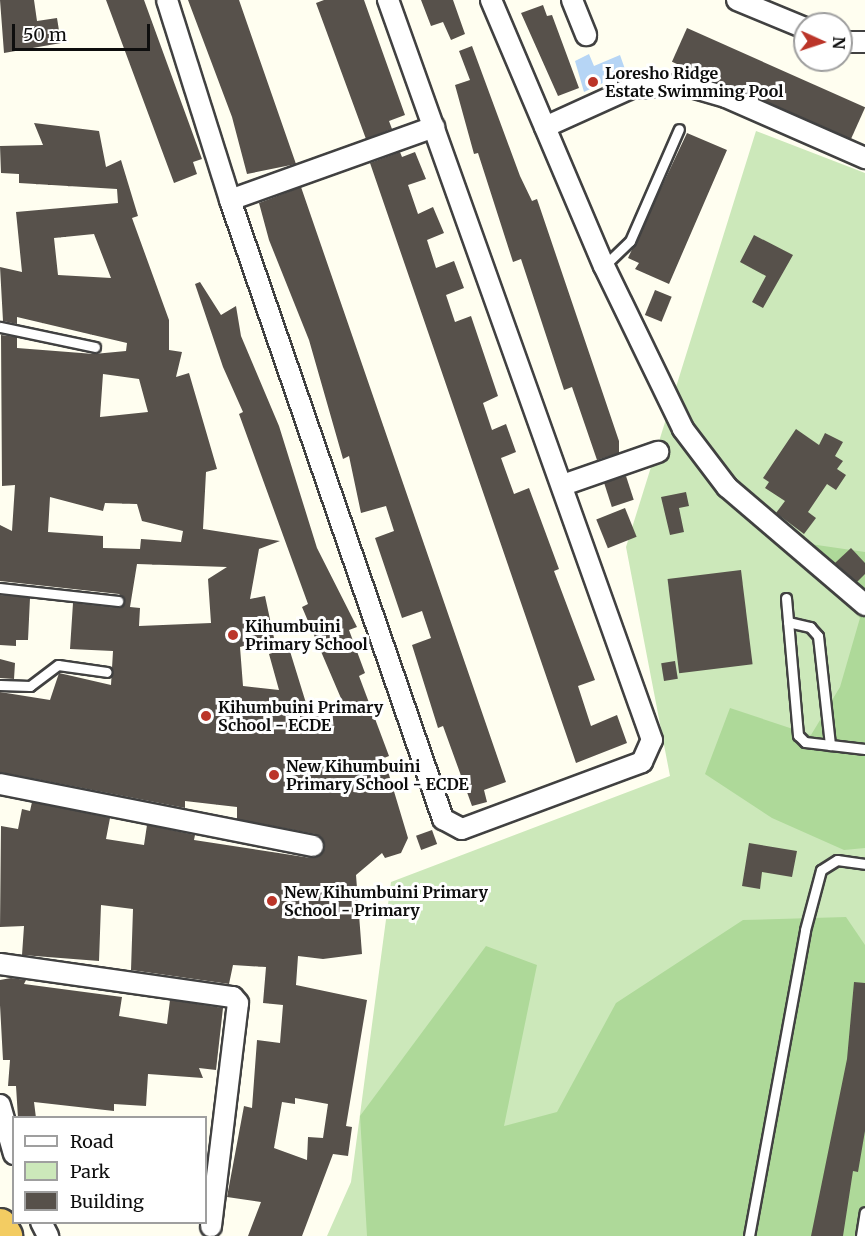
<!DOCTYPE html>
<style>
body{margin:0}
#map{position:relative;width:865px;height:1236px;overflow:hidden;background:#fffef0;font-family:Merriweather,serif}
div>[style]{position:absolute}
.green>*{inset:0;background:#cce8ba}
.forest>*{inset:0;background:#aed999}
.water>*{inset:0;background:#b6d5f5}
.building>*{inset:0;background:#57514b;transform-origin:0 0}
.roads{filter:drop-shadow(2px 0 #414141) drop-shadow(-2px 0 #414141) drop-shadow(0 2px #414141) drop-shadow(0 -2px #414141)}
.service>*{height:9px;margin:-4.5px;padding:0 4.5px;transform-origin:4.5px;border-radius:4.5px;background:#fff}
.minor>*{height:20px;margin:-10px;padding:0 10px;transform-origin:10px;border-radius:10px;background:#fff}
.trunk>*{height:32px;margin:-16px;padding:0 16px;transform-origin:16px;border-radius:16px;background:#f3cc62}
.dots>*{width:16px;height:16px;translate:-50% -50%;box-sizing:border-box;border:3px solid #fff;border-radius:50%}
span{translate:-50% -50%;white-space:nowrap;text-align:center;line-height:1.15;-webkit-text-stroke:6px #fff;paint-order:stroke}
.poi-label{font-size:16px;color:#0e0e0e;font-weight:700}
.left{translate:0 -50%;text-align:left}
.legend{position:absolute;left:12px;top:1116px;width:195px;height:108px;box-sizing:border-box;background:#fff;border:2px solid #9f9f9f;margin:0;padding:8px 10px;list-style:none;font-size:18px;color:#0e0e0e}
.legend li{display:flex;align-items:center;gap:12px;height:30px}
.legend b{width:30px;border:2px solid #9f9f9f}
.north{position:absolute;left:793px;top:12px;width:60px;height:60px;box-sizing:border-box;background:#fff;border:2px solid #9f9f9f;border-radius:50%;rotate:93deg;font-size:16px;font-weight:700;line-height:24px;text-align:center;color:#0e0e0e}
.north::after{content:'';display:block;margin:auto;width:21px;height:27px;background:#bb3529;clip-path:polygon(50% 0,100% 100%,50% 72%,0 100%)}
.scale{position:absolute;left:12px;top:24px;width:138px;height:27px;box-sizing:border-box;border:3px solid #0e0e0e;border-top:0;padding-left:8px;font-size:18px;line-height:21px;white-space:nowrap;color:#0e0e0e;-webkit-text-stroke:4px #fff;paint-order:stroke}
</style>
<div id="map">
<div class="green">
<i style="clip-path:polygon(756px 131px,865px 173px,865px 1236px,327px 1236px,351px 1182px,391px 882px,670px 776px,626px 547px)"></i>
</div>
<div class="forest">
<i style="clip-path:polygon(810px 544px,865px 552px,865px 848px,844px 850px,772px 818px,705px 774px,730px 708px,811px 735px,840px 687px,860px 618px)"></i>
<i style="clip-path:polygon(846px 917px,865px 945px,865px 1236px,367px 1236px,360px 1116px,486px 946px,537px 965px,504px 1126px,557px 1112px,616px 1003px,743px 920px)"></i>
</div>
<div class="water">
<i style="clip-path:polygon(589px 54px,594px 66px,620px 55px,626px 72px,584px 92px,575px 61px)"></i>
</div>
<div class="building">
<i style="clip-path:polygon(0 0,34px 0,37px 21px,57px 18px,61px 43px,4px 53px)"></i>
<i style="clip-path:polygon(106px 0,144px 0,202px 159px,193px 162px,197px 174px,174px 183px)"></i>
<i style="clip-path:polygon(188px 0,239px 0,296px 164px,247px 174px,232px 117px)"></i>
<i style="clip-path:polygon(324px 0,364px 0,405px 115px,389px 121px,392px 129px,366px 139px,316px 3px)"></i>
<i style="clip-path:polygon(421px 0,453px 0,465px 34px,451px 40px,443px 22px,431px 26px)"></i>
<i style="clip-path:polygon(543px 5px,547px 16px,552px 15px,579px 88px,558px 96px,521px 13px)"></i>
<i style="left:687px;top:28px;width:195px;height:37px;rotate:24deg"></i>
<i style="clip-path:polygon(472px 46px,520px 176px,532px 201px,537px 199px,619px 441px,619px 453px,597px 460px,572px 387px,564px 390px,521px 259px,513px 262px,478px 153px,474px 154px,455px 85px,470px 80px,459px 51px)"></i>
<i style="clip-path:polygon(evenodd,34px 123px,99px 131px,106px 167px,121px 160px,138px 216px,132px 218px,169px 320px,169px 350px,182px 352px,176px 377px,189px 373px,217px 469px,206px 472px,203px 529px,280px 541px,259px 549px,250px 599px,265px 596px,274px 638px,240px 647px,243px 686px,279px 690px,269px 654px,289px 648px,310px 716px,343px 703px,302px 607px,308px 604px,239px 414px,243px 412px,223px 367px,195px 284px,200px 282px,221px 315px,236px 306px,241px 336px,279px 426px,317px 548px,357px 627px,349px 630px,365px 673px,359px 676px,389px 756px,384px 758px,408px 838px,401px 853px,385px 858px,382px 853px,356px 875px,362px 954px,323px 959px,298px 956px,296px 985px,367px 1000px,346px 1126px,352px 1127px,348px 1156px,333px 1154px,302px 1236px,248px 1236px,261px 1202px,227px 1197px,244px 1106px,252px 1108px,257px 1040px,280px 1043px,283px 1005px,263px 1003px,266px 967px,233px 965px,229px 984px,131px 970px,133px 909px,101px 905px,99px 961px,22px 955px,24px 926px,0 927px,1px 826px,18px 829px,22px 809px,30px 811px,32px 802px,110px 818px,106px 839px,144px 845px,147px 825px,195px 835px,194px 840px,311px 858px,325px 848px,315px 834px,237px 819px,237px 807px,185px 801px,185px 808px,0 772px,0 692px,50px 700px,59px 673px,111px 685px,113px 651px,70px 649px,73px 603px,118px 608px,125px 601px,119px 594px,0 581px,0 525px,12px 531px,15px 485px,2px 486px,1px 335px,17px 337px,17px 348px,94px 354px,126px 351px,127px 343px,17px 317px,17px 324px,3px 321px,0 267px,22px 272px,16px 212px,118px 203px,117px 189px,19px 183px,19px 174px,1px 173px,0 146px,43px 145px,34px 123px,94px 234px,111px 278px,58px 275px,54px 238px,94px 234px,34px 123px,103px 374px,139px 379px,148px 412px,100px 417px,103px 374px,34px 123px,50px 497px,103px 511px,105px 503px,137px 504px,142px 521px,183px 531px,181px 542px,141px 539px,140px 549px,103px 548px,103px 536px,48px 532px,50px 497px,34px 123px,137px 564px,227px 567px,208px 579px,211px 623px,139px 626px,140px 608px,130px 607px,137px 564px,34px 123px,295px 1098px,328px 1104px,323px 1138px,308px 1137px,307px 1160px,274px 1148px,282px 1102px,295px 1104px,295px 1098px)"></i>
<i style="clip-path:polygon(687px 133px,727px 150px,669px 284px,635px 269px,639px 263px,628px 258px)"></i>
<i style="clip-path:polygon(400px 152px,402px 157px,415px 152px,426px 179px,408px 185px,418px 214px,433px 207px,444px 233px,427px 240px,436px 268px,454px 261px,464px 288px,446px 295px,455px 322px,471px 316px,498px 396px,483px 403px,492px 430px,506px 424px,516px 452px,501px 458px,514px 494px,529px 488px,559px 569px,554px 571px,595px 680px,578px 686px,591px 726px,617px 715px,627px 743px,576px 763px,370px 163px)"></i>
<i style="clip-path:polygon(301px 187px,506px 782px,484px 790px,487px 802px,472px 806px,443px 726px,438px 728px,412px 645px,431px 638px,422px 611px,402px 618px,375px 538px,394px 531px,386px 506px,361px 513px,349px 456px,343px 459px,309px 340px,269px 240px,259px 203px)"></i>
<i style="clip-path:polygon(754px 235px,793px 255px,763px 308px,752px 302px,766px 276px,740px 262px)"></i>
<i style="left:655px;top:290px;width:18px;height:27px;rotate:22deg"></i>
<i style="clip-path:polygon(796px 429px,819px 445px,825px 433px,843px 442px,835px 456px,843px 461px,837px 469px,846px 475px,836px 490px,827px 484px,808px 512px,816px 518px,804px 534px,776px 513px,785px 501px,765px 488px,769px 482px,763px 478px)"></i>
<i style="left:626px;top:476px;width:25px;height:23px;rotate:72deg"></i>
<i style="clip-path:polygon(686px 492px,689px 506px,679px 508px,684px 532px,670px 535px,661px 497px)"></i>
<i style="left:625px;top:508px;width:31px;height:31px;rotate:68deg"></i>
<i style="clip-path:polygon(851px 548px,865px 563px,865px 574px,857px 582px,835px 563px)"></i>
<i style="left:741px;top:570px;width:95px;height:74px;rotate:83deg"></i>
<i style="clip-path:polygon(0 595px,30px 598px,28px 640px,16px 640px,16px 646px,0 645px)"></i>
<i style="clip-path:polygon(0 659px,15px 663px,14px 679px,0 678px)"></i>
<i style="left:675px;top:661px;width:18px;height:14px;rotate:81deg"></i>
<i style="left:432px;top:830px;width:15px;height:17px;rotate:70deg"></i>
<i style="clip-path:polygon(749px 843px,797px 851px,792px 877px,762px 872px,760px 889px,742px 886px)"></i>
<i style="clip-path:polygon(11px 978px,26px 980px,24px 984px,122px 997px,119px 1016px,167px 1024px,170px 1000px,223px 1008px,216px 1070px,199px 1068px,203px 1078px,148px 1074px,146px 1106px,114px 1104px,114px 1111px,34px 1102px,36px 1118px,18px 1118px,16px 1086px,8px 1086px,10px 1060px,3px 1060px,0 1005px,0 980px)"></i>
<i style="clip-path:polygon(854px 982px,865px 983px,865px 1131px,858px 1172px,853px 1171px,843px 1236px,811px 1236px,847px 1059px)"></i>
</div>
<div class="roads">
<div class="service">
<i style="left:604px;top:266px;width:36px;rotate:-44deg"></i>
<i style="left:630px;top:241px;width:122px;rotate:-66.4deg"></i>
<i style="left:0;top:327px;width:97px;rotate:11.9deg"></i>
<i style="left:0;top:588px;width:119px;rotate:6.3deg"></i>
<i style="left:786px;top:598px;width:138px;rotate:85deg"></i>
<i style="left:798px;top:735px;width:10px;rotate:45deg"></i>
<i style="left:805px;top:742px;width:60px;rotate:6.7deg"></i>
<i style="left:788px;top:622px;width:23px;rotate:13deg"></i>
<i style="left:810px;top:627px;width:12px;rotate:48deg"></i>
<i style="left:818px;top:636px;width:110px;rotate:83.7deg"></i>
<i style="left:0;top:685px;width:30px;rotate:2deg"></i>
<i style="left:30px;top:686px;width:35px;rotate:-37deg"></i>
<i style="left:58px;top:665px;width:49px;rotate:8.1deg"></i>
<i style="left:749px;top:1236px;width:311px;rotate:-79.6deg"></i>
<i style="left:805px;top:930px;width:62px;rotate:-75.1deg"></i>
<i style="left:821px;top:870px;width:19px;rotate:-32deg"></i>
<i style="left:837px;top:860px;width:28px;rotate:8deg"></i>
<i style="left:861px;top:1236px;width:24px;rotate:-81deg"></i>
</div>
<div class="minor">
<i style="left:167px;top:0;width:210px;rotate:72.5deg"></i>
<i style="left:230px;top:200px;width:655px;rotate:71.01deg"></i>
<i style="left:443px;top:819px;width:21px;rotate:28deg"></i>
<i style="left:462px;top:829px;width:192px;rotate:-20.4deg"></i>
<i style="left:642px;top:762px;width:24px;rotate:-66deg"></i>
<i style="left:652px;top:740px;width:786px;rotate:-109.63deg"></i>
<i style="left:491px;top:0;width:289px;rotate:67deg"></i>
<i style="left:604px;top:266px;width:181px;rotate:64.1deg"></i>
<i style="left:683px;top:429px;width:73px;rotate:52.8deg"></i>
<i style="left:727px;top:487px;width:182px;rotate:40.5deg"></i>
<i style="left:572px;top:0;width:38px;rotate:68deg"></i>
<i style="left:737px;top:0;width:74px;rotate:22.4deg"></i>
<i style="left:841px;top:42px;width:24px"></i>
<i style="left:545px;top:127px;width:94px;rotate:-24.4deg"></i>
<i style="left:631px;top:88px;width:53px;rotate:-3.2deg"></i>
<i style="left:684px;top:85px;width:44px;rotate:15.9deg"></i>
<i style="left:726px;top:97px;width:152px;rotate:23.7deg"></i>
<i style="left:230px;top:200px;width:217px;rotate:-19.7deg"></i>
<i style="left:563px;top:485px;width:101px;rotate:-19.2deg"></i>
<i style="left:0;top:784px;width:319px;rotate:11.2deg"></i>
<i style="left:0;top:964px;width:235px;rotate:8.1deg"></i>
<i style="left:233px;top:997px;width:8px;rotate:50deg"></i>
<i style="left:238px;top:1003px;width:225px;rotate:96.9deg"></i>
<i style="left:0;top:1105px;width:51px;rotate:74.1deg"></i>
<i style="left:41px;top:1222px;width:16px;rotate:63deg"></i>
</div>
<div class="trunk">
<i style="left:0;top:1225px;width:13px;rotate:61deg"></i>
</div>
</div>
<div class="dots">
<i style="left:593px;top:82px;background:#bb3529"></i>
<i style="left:233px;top:635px;background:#bb3529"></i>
<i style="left:206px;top:716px;background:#bb3529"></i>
<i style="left:274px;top:775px;background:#bb3529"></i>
<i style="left:272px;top:901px;background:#bb3529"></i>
</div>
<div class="poi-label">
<span class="left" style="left:605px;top:82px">Loresho Ridge<br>Estate Swimming Pool</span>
<span class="left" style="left:245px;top:635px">Kihumbuini<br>Primary School</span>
<span class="left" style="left:218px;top:716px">Kihumbuini Primary<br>School - ECDE</span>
<span class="left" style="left:286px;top:775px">New Kihumbuini<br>Primary School - ECDE</span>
<span class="left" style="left:284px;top:901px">New Kihumbuini Primary<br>School - Primary</span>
</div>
<ul class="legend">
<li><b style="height:8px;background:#fff"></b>Road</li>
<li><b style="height:16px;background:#cce8ba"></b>Park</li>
<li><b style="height:16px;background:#57514b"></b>Building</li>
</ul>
<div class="north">N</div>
<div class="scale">50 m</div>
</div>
